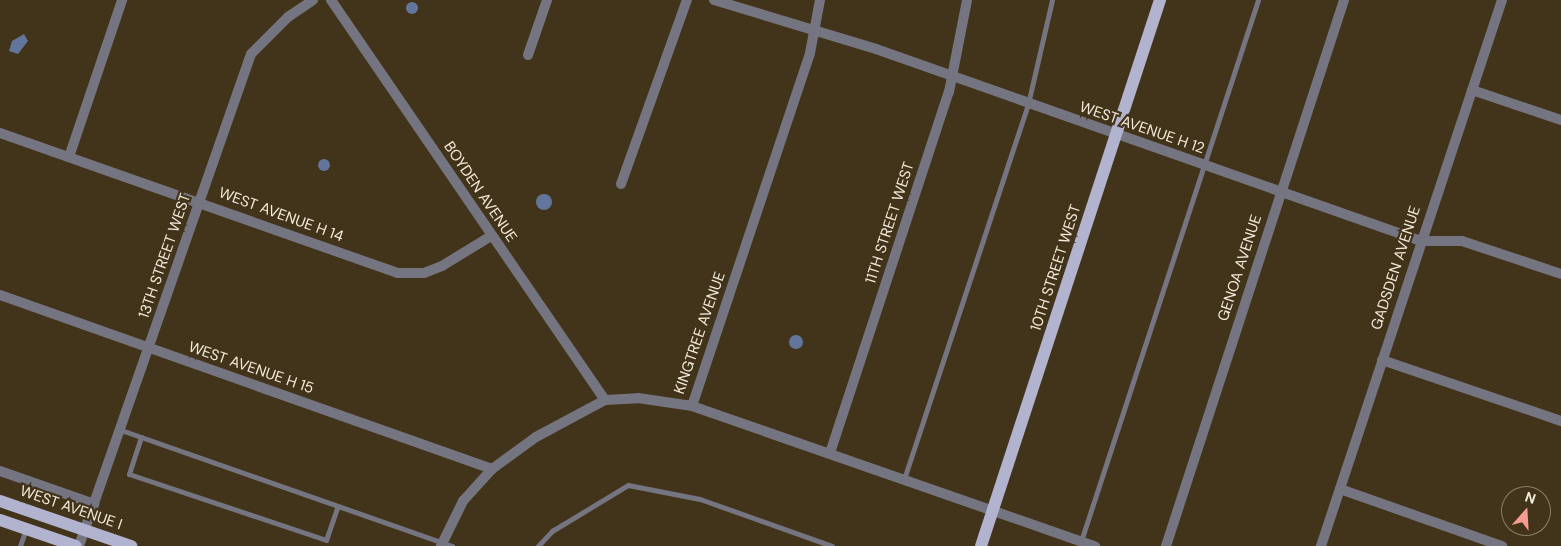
<!DOCTYPE html>
<html>
<head>
<meta charset="utf-8">
<style>
	body { margin:0 }
	#map { position:relative; width:1561px; height:546px; overflow:hidden; background:#42341a; font-family:"DM Sans",sans-serif }
	div>[style] { position:absolute }
	[style*='--x'] { left:calc(var(--x)*1px); top:calc(var(--y)*1px); width:calc(var(--w)*1px); rotate:calc(var(--a)*1deg) }
	.water>* { inset:0; background:#62759a }
	.round { border-radius:50% }
	.service>* { height:5px; margin:-2.5px; padding:0 2.5px; transform-origin:2.5px; border-radius:2.5px; background:#757582 }
	.minor>* { height:10px; margin:-5px; padding:0 5px; transform-origin:5px; border-radius:5px; background:#757582 }
	.primary>* { height:12px; margin:-6px; padding:0 6px; transform-origin:6px; border-radius:6px; background:#b2b3ce }
	span { translate:-50% -50%; white-space:nowrap; text-align:center; line-height:1.15; -webkit-text-stroke:4.5px #42341a; paint-order:stroke }
	.street-label { font-size:15px; color:#f3ebdb }
	.north { position:absolute; left:1501px; top:486px; width:50px; height:50px; box-sizing:border-box; background:#42341a; border:1px solid #897d67; border-radius:50%; rotate:19deg; font-size:14px; font-weight:700; line-height:20px; text-align:center; color:#f3ebdb }
	.north::after { content:''; display:block; margin:auto; width:18px; height:22px; background:#f59c92; clip-path:polygon(50% 0,100% 100%,50% 72%,0 100%) }
</style>
</head>
<body>
<div id="map">
	<div class="water">
		<div class="round" style="left:406px;top:2px;width:12px;height:12px"></div>
		<div style="clip-path:polygon(24px 34px,28px 41px,18px 54px,9px 51px,12px 41px)"></div>
		<div class="round" style="left:318px;top:159px;width:12px;height:12px"></div>
		<div class="round" style="left:536px;top:194px;width:16px;height:16px"></div>
		<div class="round" style="left:789px;top:335px;width:14px;height:14px"></div>
	</div>
	<div class="service">
		<div style="--x:121;--y:430;--w:351;--a:19.3"></div>
		<div style="--x:141;--y:437;--w:39;--a:108"></div>
		<div style="--x:129;--y:474;--w:208;--a:18.5"></div>
		<div style="--x:326;--y:540;--w:36;--a:-71"></div>
		<div style="--x:904;--y:479;--w:395;--a:-71.7"></div>
		<div style="--x:1028;--y:104;--w:107;--a:-77"></div>
		<div style="--x:1081;--y:541;--w:569;--a:-71.88"></div>
		<div style="--x:20;--y:546;--w:18;--a:-71"></div>
		<div style="--x:538;--y:546;--w:21;--a:-47"></div>
		<div style="--x:552;--y:531;--w:89;--a:-31.2"></div>
		<div style="--x:628;--y:485;--w:73;--a:11"></div>
		<div style="--x:700;--y:499;--w:140;--a:19.6"></div>
	</div>
	<div class="minor">
		<div style="--x:331;--y:0;--w:485;--a:55.6"></div>
		<div style="--x:714;--y:0;--w:169;--a:16.8"></div>
		<div style="--x:876;--y:49;--w:578;--a:19.41"></div>
		<div style="--x:1421;--y:241;--w:41;--a:0"></div>
		<div style="--x:1462;--y:241;--w:104;--a:18.4"></div>
		<div style="--x:528;--y:55;--w:58;--a:-70.9"></div>
		<div style="--x:1472;--y:90;--w:94;--a:18.6"></div>
		<div style="--x:0;--y:133;--w:421;--a:19.4"></div>
		<div style="--x:397;--y:273;--w:27;--a:0"></div>
		<div style="--x:424;--y:273;--w:19;--a:-21"></div>
		<div style="--x:442;--y:266;--w:57;--a:-31.5"></div>
		<div style="--x:69;--y:157;--w:166;--a:-71.3"></div>
		<div style="--x:621;--y:184;--w:195;--a:-70.3"></div>
		<div style="--x:0;--y:295;--w:522;--a:19.48"></div>
		<div style="--x:1382;--y:360;--w:189;--a:18.8"></div>
		<div style="--x:692;--y:406;--w:372;--a:-71.5"></div>
		<div style="--x:810;--y:53;--w:54;--a:-79.3"></div>
		<div style="--x:830;--y:453;--w:380;--a:-71.8"></div>
		<div style="--x:949;--y:92;--w:94;--a:-78.9"></div>
		<div style="--x:0;--y:471;--w:100;--a:19.3"></div>
		<div style="--x:1340;--y:489;--w:172;--a:19.4"></div>
		<div style="--x:79;--y:546;--w:521;--a:-70.73"></div>
		<div style="--x:251;--y:54;--w:52;--a:-45"></div>
		<div style="--x:288;--y:17;--w:30;--a:-34"></div>
		<div style="--x:441;--y:546;--w:50;--a:-63.9"></div>
		<div style="--x:463;--y:501;--w:43;--a:-47.8"></div>
		<div style="--x:492;--y:469;--w:54;--a:-36"></div>
		<div style="--x:536;--y:437;--w:78;--a:-28.2"></div>
		<div style="--x:605;--y:400;--w:33;--a:-3"></div>
		<div style="--x:638;--y:398;--w:55;--a:8.4"></div>
		<div style="--x:692;--y:406;--w:427;--a:19.2"></div>
		<div style="--x:1166;--y:546;--w:574;--a:-71.94"></div>
		<div style="--x:1321;--y:546;--w:575;--a:-71.66"></div>
	</div>
	<div class="primary">
		<div style="--x:0;--y:501;--w:139;--a:19"></div>
		<div style="--x:0;--y:520;--w:80;--a:18.9"></div>
		<div style="--x:981;--y:546;--w:575;--a:-71.85"></div>
	</div>
	<div class="street-label">
		<span style="left:1142px;top:128px;rotate:19deg">WEST AVENUE H 12</span>
		<span style="left:480px;top:192px;rotate:56deg">BOYDEN AVENUE</span>
		<span style="left:281px;top:215px;rotate:20deg">WEST AVENUE H 14</span>
		<span style="left:890px;top:223px;rotate:-72deg">11TH STREET WEST</span>
		<span style="left:165px;top:256px;rotate:-71deg">13TH STREET WEST</span>
		<span style="left:1056px;top:268px;rotate:-72deg">10TH STREET WEST</span>
		<span style="left:1240px;top:268px;rotate:-72deg">GENOA AVENUE</span>
		<span style="left:1396px;top:268px;rotate:-72deg">GADSDEN AVENUE</span>
		<span style="left:700px;top:333px;rotate:-71deg">KINGTREE AVENUE</span>
		<span style="left:251px;top:368px;rotate:19deg">WEST AVENUE H 15</span>
		<span style="left:71px;top:508px;rotate:19deg">WEST AVENUE I</span>
	</div>
	<div class="north">N</div>
</div>
</body>
</html>
